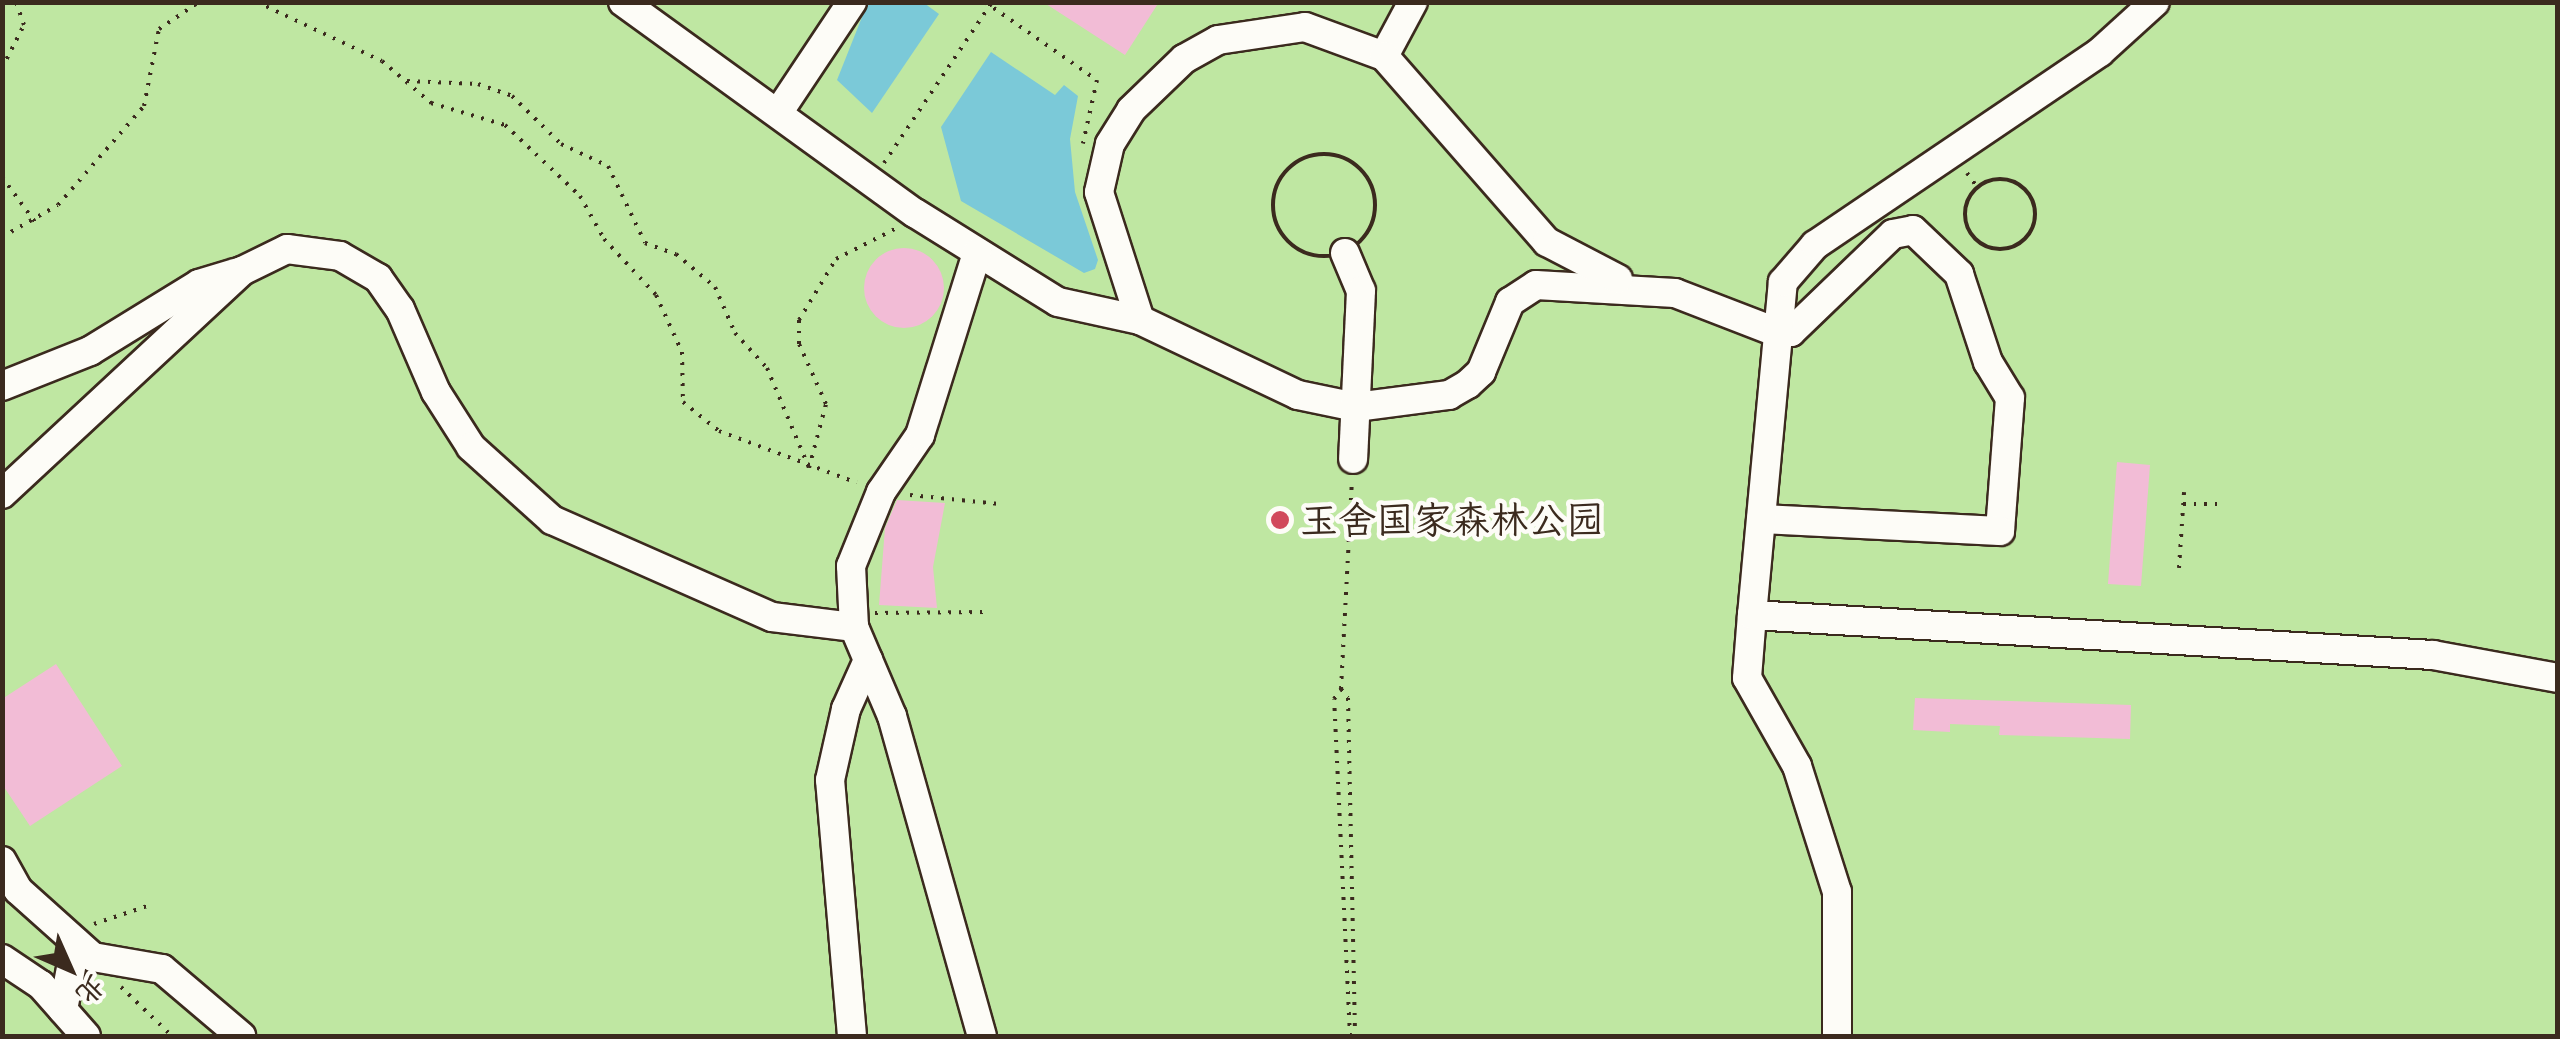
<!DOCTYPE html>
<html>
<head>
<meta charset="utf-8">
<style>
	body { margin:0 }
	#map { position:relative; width:2560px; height:1039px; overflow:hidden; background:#fbeff0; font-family:"Patrick Hand","LXGW WenKai TC",sans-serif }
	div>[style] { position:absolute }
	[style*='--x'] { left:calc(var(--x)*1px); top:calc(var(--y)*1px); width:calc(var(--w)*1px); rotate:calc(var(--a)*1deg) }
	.green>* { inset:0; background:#bfe7a2 }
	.water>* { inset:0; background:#7bc9d8 }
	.building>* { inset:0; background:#f2bcd6 }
	.round { border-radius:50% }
	.path>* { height:4px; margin-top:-2px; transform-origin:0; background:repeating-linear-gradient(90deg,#3b2a1e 0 2.5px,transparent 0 10.5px) }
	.path>.ring { margin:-2px; padding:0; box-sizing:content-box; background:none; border:4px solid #3b2a1e; border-radius:50% }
	.roads { filter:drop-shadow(2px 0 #3b2a1e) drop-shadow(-2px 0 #3b2a1e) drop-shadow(0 2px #3b2a1e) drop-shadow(0 -2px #3b2a1e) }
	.minor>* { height:28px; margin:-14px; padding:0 14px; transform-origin:14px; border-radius:14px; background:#fdfcf7 }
	.dots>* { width:28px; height:28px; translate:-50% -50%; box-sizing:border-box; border:5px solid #fdfcf7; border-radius:50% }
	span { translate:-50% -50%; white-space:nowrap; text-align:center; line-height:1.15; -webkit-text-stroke:9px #fdfcf7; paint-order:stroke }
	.poi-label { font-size:38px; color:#3b2a1e }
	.left { translate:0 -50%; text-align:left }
	.frame { position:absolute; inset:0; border:5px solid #3b2a1e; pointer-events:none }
	.north { position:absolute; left:20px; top:919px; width:100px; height:100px; -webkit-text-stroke:8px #fdfcf7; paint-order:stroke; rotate:135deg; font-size:28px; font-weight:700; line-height:40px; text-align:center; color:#3b2a1e }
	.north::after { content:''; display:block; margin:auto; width:35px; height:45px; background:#3b2a1e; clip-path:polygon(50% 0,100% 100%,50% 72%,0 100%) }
</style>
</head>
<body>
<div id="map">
	<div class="green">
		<div style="clip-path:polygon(2px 3px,2557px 3px,2557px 1036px,3px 1036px)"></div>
	</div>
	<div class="water">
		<div style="clip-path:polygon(868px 2px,924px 3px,939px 14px,872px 113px,837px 80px)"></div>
		<div style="clip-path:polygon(991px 52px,1055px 95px,1064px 85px,1078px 96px,1070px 139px,1075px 192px,1098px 260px,1095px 269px,1084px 273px,961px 201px,941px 127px)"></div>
	</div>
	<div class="building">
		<div style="clip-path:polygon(1043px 2px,1159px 2px,1125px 55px)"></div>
		<div class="round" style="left:864px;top:248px;width:80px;height:80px"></div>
		<div style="clip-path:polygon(2117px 462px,2150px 465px,2141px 586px,2108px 584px)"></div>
		<div style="clip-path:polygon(897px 500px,945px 503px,933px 567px,937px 608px,879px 605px,885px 528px)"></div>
		<div style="clip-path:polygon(56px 664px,122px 766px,30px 826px,2px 784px,2px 699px)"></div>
		<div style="clip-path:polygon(1915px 698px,2131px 705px,2130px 739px,1999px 735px,2000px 726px,1950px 724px,1950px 732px,1913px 730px)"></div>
	</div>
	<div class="path">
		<div style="--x:257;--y:2;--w:138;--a:25.3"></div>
		<div style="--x:382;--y:61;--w:65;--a:40.6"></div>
		<div style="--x:431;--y:103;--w:77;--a:16.6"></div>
		<div style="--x:505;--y:125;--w:103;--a:43.4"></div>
		<div style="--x:580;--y:196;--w:49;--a:60.8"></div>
		<div style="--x:604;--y:239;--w:76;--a:47.1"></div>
		<div style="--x:656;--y:295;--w:63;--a:65.5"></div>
		<div style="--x:682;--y:352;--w:50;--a:88.9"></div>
		<div style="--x:683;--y:402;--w:46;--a:38.9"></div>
		<div style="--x:719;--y:431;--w:147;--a:20.6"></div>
		<div style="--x:985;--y:2;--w:136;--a:34.9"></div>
		<div style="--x:1097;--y:80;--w:65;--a:102.5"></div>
		<div style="--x:2;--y:68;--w:48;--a:-62.9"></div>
		<div style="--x:24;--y:25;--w:24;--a:-109"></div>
		<div style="--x:407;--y:81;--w:71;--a:2.4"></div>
		<div style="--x:478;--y:84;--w:36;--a:19"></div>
		<div style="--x:512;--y:96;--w:69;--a:44.4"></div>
		<div style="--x:561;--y:144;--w:52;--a:25.1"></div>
		<div style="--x:608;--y:166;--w:85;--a:64.3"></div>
		<div style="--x:645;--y:243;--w:33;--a:20"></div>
		<div style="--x:676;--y:254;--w:51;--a:40.2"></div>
		<div style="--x:715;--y:287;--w:50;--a:66.5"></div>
		<div style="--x:735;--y:333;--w:47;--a:47.6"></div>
		<div style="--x:767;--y:368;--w:108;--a:67.2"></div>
		<div class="ring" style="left:1273px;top:154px;width:98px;height:98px"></div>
		<div style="--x:884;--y:163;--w:194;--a:-56.1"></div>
		<div style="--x:1967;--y:173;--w:17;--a:54"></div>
		<div style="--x:2;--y:177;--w:56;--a:53.7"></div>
		<div class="ring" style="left:1965px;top:179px;width:66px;height:66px"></div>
		<div style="--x:2;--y:237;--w:64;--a:-29.7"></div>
		<div style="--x:58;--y:205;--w:131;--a:-49"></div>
		<div style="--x:144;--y:106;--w:78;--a:-79"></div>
		<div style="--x:159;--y:29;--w:48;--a:-34"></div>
		<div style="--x:809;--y:468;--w:66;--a:-75.1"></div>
		<div style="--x:826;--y:404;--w:66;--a:-114.2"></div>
		<div style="--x:799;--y:344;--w:24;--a:-90"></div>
		<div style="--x:799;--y:320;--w:71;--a:-58.8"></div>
		<div style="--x:836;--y:259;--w:66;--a:-27"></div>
		<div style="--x:910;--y:495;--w:90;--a:5.7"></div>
		<div style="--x:2183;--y:504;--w:35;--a:0"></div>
		<div style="--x:2179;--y:568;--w:76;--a:-86.2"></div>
		<div style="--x:875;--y:613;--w:111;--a:-0.5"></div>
		<div style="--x:1341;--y:689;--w:11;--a:52"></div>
		<div style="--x:1348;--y:698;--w:338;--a:88.8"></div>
		<div style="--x:94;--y:924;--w:62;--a:-18.7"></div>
		<div style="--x:121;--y:987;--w:71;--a:43.9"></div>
		<div style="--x:1350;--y:1036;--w:337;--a:-92.7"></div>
		<div style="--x:1334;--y:699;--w:12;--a:-55"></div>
		<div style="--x:1341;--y:689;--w:209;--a:-87"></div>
	</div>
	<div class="roads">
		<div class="minor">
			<div style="--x:623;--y:2;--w:360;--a:35.9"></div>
			<div style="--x:915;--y:213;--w:168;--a:31.9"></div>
			<div style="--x:1058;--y:302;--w:84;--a:12.4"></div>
			<div style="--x:1140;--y:320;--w:175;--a:25.4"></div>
			<div style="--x:1298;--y:395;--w:59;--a:11.7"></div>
			<div style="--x:1356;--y:407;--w:94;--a:-7.4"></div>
			<div style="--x:1449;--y:395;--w:22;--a:-30"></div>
			<div style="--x:1468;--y:384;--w:18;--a:-43"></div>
			<div style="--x:1481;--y:372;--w:76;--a:-67.5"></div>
			<div style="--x:1510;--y:302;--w:31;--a:-33"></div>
			<div style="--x:1536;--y:285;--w:139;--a:3.3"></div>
			<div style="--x:1675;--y:293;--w:108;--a:21.1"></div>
			<div style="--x:1776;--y:332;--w:15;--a:0"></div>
			<div style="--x:1791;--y:332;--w:141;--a:-43.9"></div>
			<div style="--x:1893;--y:234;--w:20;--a:-11"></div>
			<div style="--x:1913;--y:230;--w:64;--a:43.7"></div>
			<div style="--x:1959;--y:274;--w:93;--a:71.8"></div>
			<div style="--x:1988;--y:362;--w:42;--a:58.6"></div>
			<div style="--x:2010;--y:398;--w:133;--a:94.3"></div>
			<div style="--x:2000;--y:531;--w:239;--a:-177.1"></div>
			<div style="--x:1384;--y:56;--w:61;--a:-61.8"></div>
			<div style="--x:780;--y:110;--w:130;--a:-56.3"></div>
			<div style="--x:1345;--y:253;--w:41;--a:67.2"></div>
			<div style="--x:1361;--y:291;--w:168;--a:92.7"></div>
			<div style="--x:1140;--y:320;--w:134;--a:-107.8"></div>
			<div style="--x:1099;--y:192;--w:49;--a:-77.1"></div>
			<div style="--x:1110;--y:144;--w:40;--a:-58"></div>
			<div style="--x:1131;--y:110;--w:74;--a:-43.9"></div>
			<div style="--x:1184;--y:59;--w:39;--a:-29"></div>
			<div style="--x:1218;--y:40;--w:88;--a:-8.5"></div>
			<div style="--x:1305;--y:27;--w:84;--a:20.2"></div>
			<div style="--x:1384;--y:56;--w:247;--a:48.8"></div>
			<div style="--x:1547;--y:242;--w:80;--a:27.5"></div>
			<div style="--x:2;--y:386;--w:95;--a:-21.7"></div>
			<div style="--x:90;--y:351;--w:128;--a:-31.6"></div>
			<div style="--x:199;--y:284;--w:39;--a:-17"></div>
			<div style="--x:2;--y:494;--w:328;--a:-42.9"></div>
			<div style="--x:242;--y:271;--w:50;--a:-26.1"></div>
			<div style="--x:287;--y:249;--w:53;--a:7.5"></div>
			<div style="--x:340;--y:256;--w:44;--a:30.1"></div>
			<div style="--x:378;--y:278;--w:38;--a:55"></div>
			<div style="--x:400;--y:309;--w:90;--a:66.6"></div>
			<div style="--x:436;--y:392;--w:65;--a:57.5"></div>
			<div style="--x:471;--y:447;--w:109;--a:42"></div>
			<div style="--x:552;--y:520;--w:240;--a:23.8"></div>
			<div style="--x:772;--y:617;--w:83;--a:7"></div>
			<div style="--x:854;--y:627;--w:97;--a:66.9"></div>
			<div style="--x:892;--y:716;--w:332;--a:74.3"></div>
			<div style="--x:1752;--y:615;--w:334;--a:-84.7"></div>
			<div style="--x:1783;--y:282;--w:49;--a:-49.1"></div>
			<div style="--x:1815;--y:245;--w:344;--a:-34.1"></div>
			<div style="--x:2100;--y:52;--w:74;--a:-42.3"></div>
			<div style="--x:854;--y:627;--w:61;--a:-92.8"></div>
			<div style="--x:851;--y:566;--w:80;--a:-67.9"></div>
			<div style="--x:881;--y:492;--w:69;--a:-55.6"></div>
			<div style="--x:920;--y:435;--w:191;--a:-72.6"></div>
			<div style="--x:2;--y:861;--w:33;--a:61"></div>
			<div style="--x:18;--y:890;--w:101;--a:41.8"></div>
			<div style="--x:93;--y:957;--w:70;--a:9.9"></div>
			<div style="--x:162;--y:969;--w:104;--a:40.3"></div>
			<div style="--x:2;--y:959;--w:47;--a:33.7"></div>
			<div style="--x:41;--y:985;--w:68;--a:48.6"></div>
			<div style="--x:63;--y:1010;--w:69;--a:-79.2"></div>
			<div style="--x:852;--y:1036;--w:257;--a:-94.9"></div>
			<div style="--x:830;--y:780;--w:73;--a:-77.3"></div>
			<div style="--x:846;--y:709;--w:54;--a:-65.8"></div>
			<div style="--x:1837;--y:1036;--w:144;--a:-90"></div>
			<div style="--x:1837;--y:892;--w:132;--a:-107.6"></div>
			<div style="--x:1797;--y:766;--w:101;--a:-119.6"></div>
			<div style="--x:1747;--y:678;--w:63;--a:-85.5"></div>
			<div style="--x:1752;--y:615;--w:682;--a:3.36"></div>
			<div style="--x:2433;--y:655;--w:127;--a:10.4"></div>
		</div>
	</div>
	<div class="dots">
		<div style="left:1280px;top:520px;background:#d1495b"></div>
	</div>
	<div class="poi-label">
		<span class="left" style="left:1300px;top:520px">玉舍国家森林公园</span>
	</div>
	<div class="frame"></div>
	<div class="north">北</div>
</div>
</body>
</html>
